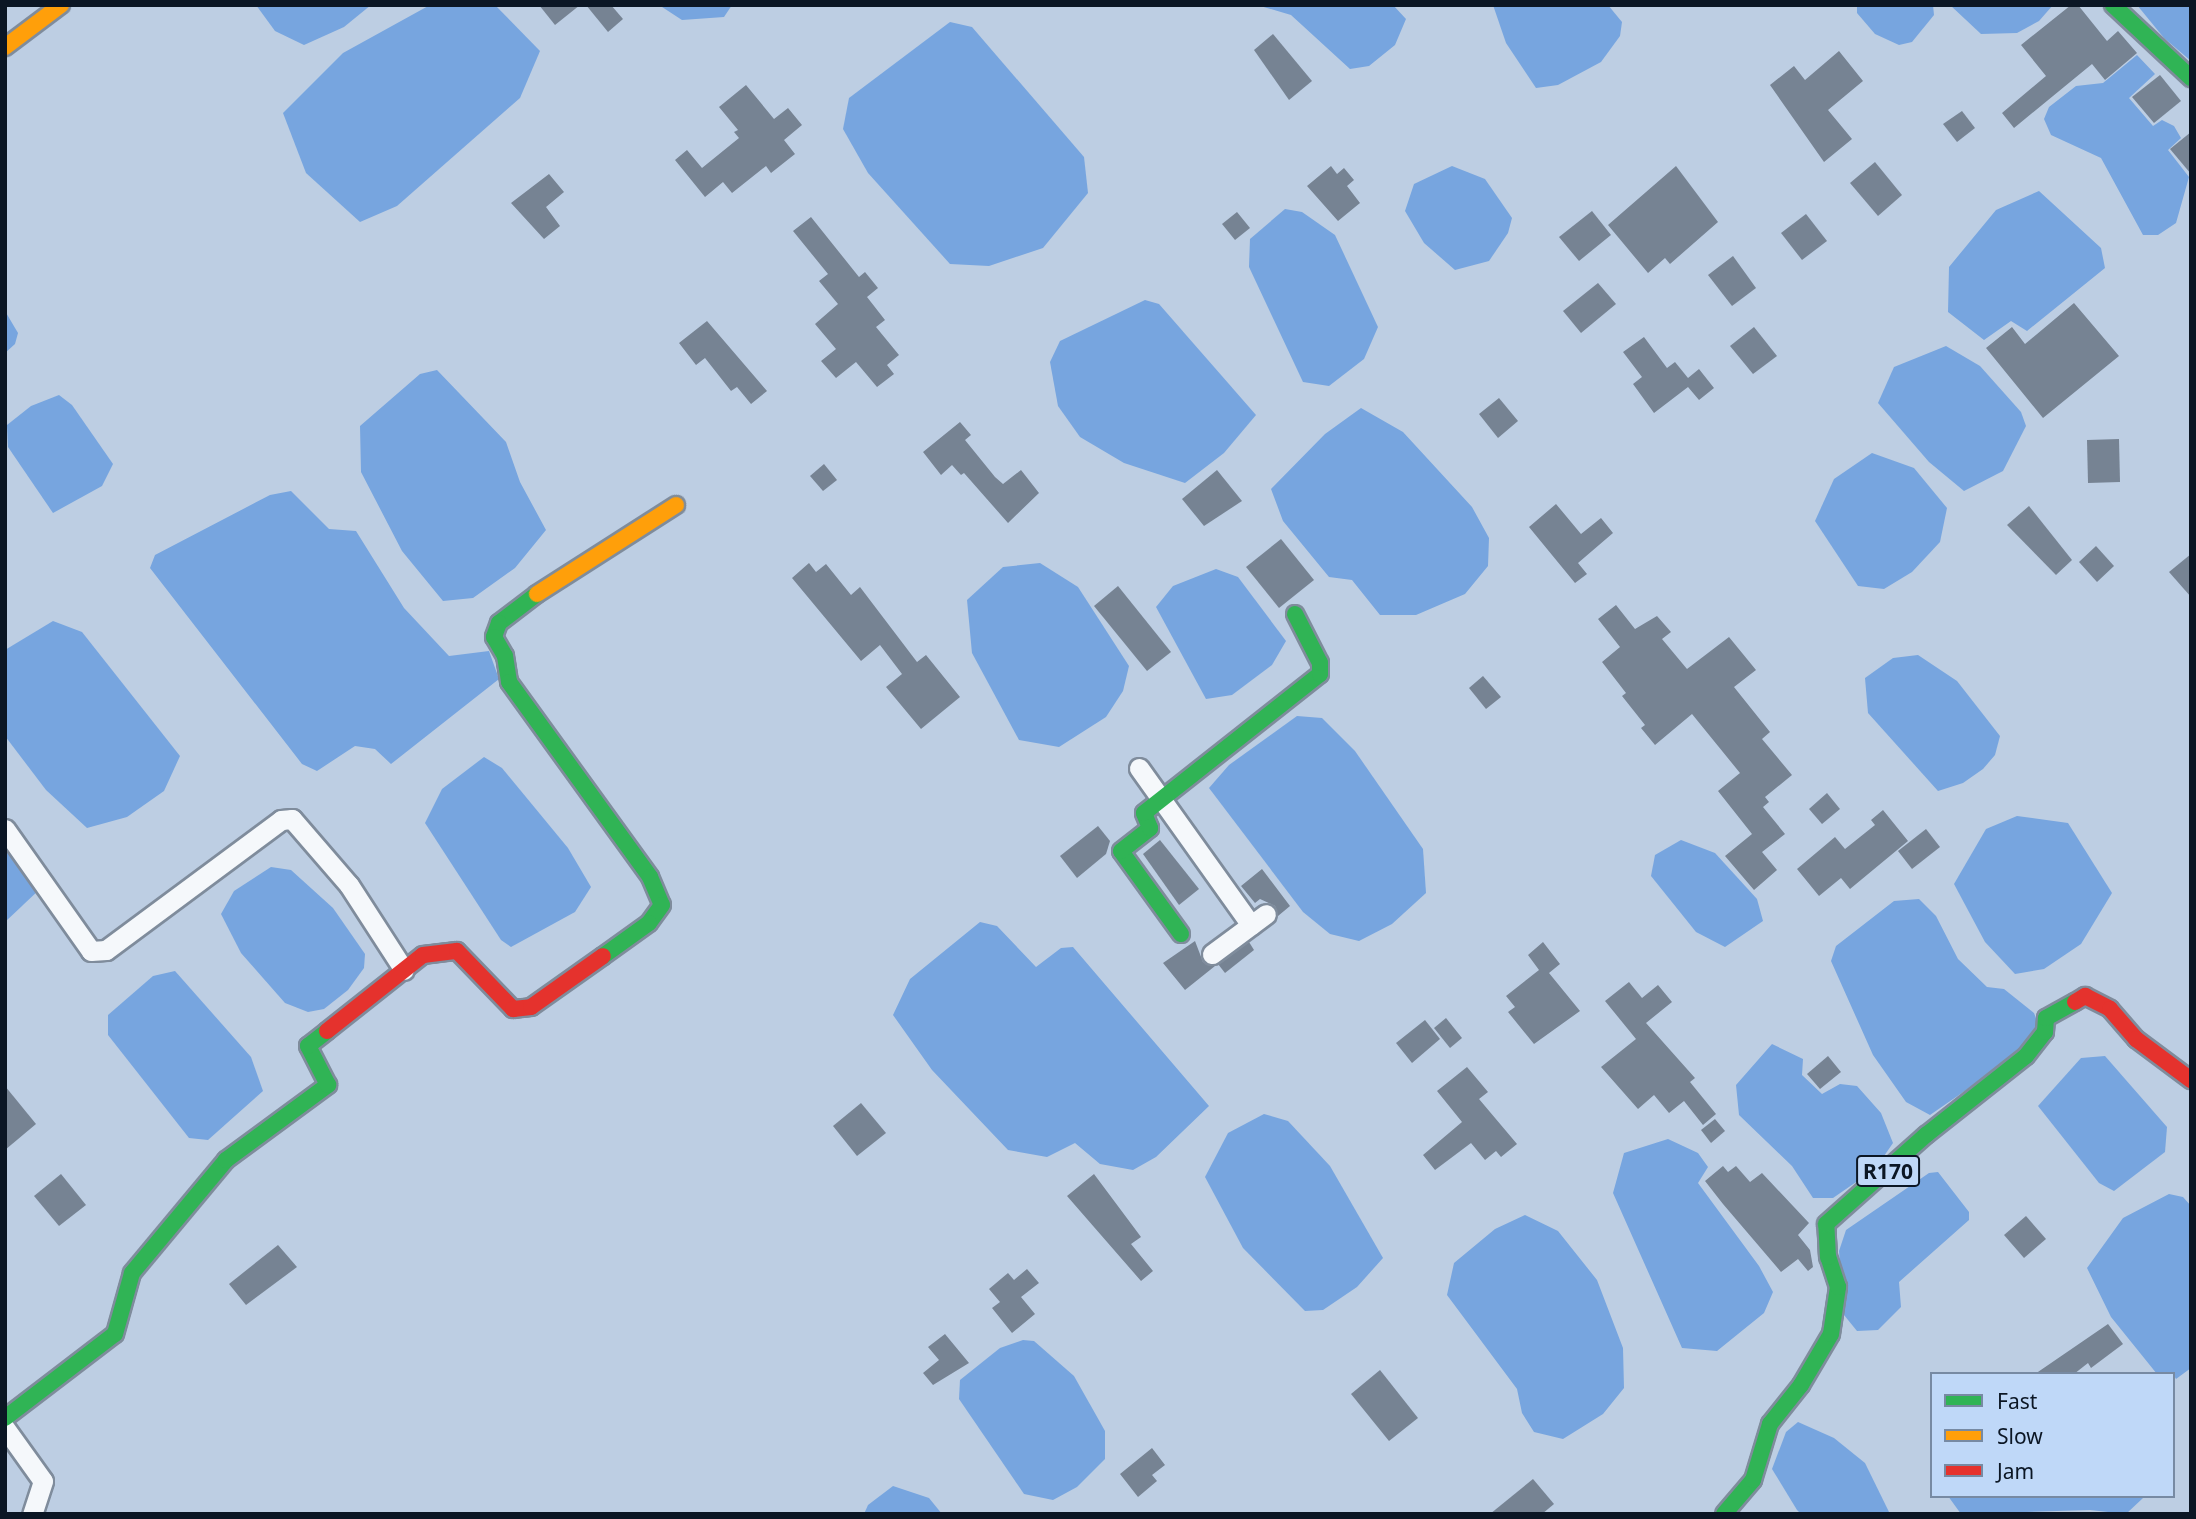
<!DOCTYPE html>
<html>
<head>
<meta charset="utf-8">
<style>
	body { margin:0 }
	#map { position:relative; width:2196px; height:1519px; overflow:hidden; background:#bdcee3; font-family:"Noto Sans",sans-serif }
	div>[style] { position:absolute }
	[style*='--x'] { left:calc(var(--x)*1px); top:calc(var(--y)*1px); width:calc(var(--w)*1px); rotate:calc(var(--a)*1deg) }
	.water>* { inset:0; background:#77a5df }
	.building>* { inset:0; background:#768393 }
	.roads { filter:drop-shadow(2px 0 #7f8c9c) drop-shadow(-2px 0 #7f8c9c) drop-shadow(0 2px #7f8c9c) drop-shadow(0 -2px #7f8c9c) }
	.street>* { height:19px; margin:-9.5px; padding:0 9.5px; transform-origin:9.5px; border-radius:9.5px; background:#f5f8fb }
	.fast>* { height:16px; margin:-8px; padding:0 8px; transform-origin:8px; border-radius:8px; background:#30b455 }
	.slow>* { height:16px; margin:-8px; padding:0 8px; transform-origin:8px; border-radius:8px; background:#ff9f0a }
	.jam>* { height:16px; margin:-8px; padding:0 8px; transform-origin:8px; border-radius:8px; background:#e5322d }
	span { translate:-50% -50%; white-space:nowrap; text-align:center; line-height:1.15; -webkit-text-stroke:7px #bfd8f8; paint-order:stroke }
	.shield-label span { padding:2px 5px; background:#bfd8f8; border:2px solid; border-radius:5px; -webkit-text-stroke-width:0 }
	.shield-label { font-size:21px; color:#0b1624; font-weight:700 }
	.frame { position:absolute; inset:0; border:7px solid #0b1624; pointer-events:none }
	.legend { position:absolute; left:1930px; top:1372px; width:245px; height:126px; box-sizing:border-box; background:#bfd8f8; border:2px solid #778aa3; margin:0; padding:9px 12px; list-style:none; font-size:21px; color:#0b1624 }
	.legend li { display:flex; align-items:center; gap:14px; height:35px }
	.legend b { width:35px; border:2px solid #778aa3 }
</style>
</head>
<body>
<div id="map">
	<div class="water">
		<div style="clip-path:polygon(256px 5px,371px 5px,344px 27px,304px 45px,275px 31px)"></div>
		<div style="clip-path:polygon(430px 5px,495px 5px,540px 51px,520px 98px,397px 206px,360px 222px,306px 173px,283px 113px,343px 53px)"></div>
		<div style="clip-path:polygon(659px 5px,732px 5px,724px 17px,682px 20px)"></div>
		<div style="clip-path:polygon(1257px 5px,1393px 5px,1406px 19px,1395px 45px,1369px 66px,1350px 69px,1291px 15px)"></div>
		<div style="clip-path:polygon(1493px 5px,1608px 5px,1622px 22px,1620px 36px,1601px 62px,1558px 85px,1536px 88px,1506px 43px)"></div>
		<div style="clip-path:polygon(1857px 5px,1933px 5px,1934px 15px,1912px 42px,1899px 45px,1875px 34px,1857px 13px)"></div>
		<div style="clip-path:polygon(1950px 5px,2053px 5px,2039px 21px,2017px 33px,1981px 34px)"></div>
		<div style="clip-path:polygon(2137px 5px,2191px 5px,2191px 61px,2164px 38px)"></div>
		<div style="clip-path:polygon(950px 22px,972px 27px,1084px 157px,1088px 193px,1043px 248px,989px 266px,950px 264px,868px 173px,843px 129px,849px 98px)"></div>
		<div style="clip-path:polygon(2137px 55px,2155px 74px,2129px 98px,2153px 126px,2162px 120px,2174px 126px,2181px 138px,2168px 150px,2189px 177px,2176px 223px,2158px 235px,2143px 235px,2101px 158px,2051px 135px,2044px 119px,2049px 107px,2076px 86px,2103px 83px)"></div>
		<div style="clip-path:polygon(1452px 166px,1485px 179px,1512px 218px,1508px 233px,1489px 261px,1455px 270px,1424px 243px,1405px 211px,1414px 184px)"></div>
		<div style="clip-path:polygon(2039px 191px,2101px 248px,2105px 268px,2027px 331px,2011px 321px,1984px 340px,1948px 312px,1949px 267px,1996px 210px)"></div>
		<div style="clip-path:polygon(1285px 209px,1302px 212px,1335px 235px,1378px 327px,1364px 359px,1329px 386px,1303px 382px,1249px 267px,1250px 239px)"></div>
		<div style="clip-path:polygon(1145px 300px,1159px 304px,1256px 415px,1224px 453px,1185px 483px,1124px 463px,1080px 437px,1058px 406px,1050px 362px,1060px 341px)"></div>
		<div style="clip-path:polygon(5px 311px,18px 333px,15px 344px,5px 353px)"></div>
		<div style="clip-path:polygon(1946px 346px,1980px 366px,2021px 412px,2026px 426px,2003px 471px,1964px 491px,1929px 462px,1878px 403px,1894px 367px)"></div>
		<div style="clip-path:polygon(437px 370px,506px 442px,520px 482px,546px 530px,515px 568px,473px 598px,443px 601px,402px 551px,361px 472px,360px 426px,420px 374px)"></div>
		<div style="clip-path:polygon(59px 395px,72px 405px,113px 464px,102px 486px,53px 513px,8px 447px,7px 425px,31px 406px)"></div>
		<div style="clip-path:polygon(1361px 408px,1403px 432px,1472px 507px,1489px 538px,1488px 566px,1465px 594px,1416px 615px,1380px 615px,1352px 580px,1329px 577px,1283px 521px,1271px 489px,1325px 434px)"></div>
		<div style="clip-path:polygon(1872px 453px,1914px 468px,1947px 508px,1940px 542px,1912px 572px,1884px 589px,1858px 586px,1815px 521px,1834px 479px)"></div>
		<div style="clip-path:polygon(291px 491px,329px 529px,356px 531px,404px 608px,449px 656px,489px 651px,499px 679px,391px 764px,375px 749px,355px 746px,317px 771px,302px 764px,150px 568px,155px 555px,270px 495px)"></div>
		<div style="clip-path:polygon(1040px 563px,1078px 587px,1129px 666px,1123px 691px,1106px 717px,1059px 747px,1019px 740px,972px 653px,967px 600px,1003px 567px)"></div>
		<div style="clip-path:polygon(1216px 569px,1238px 577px,1286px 641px,1272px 665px,1232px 695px,1206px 699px,1156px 607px,1173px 586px)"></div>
		<div style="clip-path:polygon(53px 621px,82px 632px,180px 756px,164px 791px,127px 817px,87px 828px,46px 790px,5px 736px,5px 650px)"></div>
		<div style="clip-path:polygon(1918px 655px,1957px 681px,2000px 736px,1995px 755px,1983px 769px,1963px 783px,1938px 791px,1868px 713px,1865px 678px,1893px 658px)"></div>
		<div style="clip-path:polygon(1297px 716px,1322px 718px,1355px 751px,1423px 849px,1426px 893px,1392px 924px,1359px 941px,1330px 934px,1303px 912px,1209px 788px,1229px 765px)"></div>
		<div style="clip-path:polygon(484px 757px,502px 768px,568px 848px,591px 887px,575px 912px,511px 947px,501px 940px,425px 823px,442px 789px)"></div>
		<div style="clip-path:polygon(2017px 816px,2068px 823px,2112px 893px,2081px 944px,2044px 969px,2015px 974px,1985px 942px,1954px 884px,1986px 829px)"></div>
		<div style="clip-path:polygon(1681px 840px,1715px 853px,1757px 899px,1763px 921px,1725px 947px,1696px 932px,1651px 876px,1655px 855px)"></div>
		<div style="clip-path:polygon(5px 846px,40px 889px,5px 922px)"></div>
		<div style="clip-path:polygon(271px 867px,291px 870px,333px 908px,365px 954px,364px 968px,348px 990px,324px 1009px,308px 1012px,285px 1003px,241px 953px,221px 914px,234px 891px)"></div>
		<div style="clip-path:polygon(1919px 899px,1936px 916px,1958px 959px,1987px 987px,2004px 989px,2034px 1013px,2039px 1026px,2011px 1059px,1930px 1115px,1906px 1102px,1873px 1055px,1831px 961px,1836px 946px,1894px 901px)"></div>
		<div style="clip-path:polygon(980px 922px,997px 926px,1036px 967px,1061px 948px,1073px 947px,1209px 1106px,1156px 1157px,1133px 1170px,1100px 1164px,1075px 1143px,1047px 1157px,1008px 1150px,932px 1070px,893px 1015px,910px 979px)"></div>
		<div style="clip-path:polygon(175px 971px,251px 1057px,263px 1091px,208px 1140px,189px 1138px,108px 1035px,108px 1015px,153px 976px)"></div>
		<div style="clip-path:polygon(1772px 1044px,1803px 1059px,1802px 1075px,1822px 1094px,1840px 1084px,1857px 1086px,1881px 1113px,1893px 1143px,1875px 1169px,1833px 1198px,1813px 1198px,1792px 1166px,1739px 1115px,1736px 1085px)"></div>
		<div style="clip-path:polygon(2105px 1056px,2167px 1127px,2165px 1152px,2114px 1191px,2099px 1183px,2038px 1106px,2081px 1058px)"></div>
		<div style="clip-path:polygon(1264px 1114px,1288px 1121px,1330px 1166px,1383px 1258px,1357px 1287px,1323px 1310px,1305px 1311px,1243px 1248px,1205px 1177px,1228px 1133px)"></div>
		<div style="clip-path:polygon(1668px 1139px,1698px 1153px,1708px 1167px,1698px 1183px,1759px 1266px,1773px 1292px,1764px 1313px,1717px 1351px,1682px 1348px,1613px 1193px,1624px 1153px)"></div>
		<div style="clip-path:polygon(1938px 1172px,1969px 1212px,1969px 1220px,1899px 1282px,1901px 1307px,1878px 1330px,1857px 1331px,1844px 1315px,1839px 1251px,1846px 1230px,1929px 1173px)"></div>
		<div style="clip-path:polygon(2169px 1194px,2183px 1197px,2191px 1206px,2191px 1368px,2176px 1379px,2173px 1374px,2157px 1374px,2111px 1317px,2087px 1268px,2123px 1218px)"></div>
		<div style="clip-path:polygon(1525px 1215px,1558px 1231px,1597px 1280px,1623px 1348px,1624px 1388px,1603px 1414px,1563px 1439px,1534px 1432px,1522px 1413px,1517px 1389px,1447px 1295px,1454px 1263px,1495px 1229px)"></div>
		<div style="clip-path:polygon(1023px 1340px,1034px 1341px,1074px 1376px,1105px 1431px,1105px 1459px,1077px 1487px,1053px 1500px,1024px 1494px,959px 1399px,960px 1380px,1000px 1348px)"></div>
		<div style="clip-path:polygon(1798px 1422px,1834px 1438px,1865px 1463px,1890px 1514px,1801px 1514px,1797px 1510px,1772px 1469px,1786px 1432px)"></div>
		<div style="clip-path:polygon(893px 1486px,929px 1498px,942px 1514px,864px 1514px,868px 1505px)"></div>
		<div style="clip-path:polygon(1948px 1496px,2143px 1496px,2143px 1498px,2126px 1514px,2090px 1510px,1961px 1514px)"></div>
	</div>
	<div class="building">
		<div style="clip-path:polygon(539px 5px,580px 5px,555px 25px)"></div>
		<div style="clip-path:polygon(586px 5px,611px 5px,623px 19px,608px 32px)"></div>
		<div style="clip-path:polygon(2071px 5px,2078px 5px,2107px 41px,2118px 31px,2137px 53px,2105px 80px,2092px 64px,2014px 128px,2002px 113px,2046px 76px,2021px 45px)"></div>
		<div style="clip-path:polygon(1273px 34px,1312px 81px,1289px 100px,1254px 50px)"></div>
		<div style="clip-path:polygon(1839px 51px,1863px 81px,1828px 110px,1852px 139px,1824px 162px,1770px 85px,1794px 66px,1805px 80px)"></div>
		<div style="clip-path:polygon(2160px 75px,2181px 101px,2154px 123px,2132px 97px)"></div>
		<div style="clip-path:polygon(746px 85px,774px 119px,788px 108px,802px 125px,784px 140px,795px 154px,771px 173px,766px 166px,732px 193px,723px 182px,705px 197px,675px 160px,687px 150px,702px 168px,739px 138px,734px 132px,738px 130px,719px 107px)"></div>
		<div style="clip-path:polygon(1962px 111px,1975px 128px,1957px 142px,1943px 124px)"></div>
		<div style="clip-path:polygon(2191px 132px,2191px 174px,2170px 149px)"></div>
		<div style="clip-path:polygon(1875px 162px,1902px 195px,1878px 216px,1850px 183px)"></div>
		<div style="clip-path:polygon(1331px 166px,1337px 174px,1344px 168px,1354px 180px,1347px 186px,1360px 203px,1338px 221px,1307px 186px)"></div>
		<div style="clip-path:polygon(1676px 166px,1718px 222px,1670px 264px,1665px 258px,1648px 273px,1608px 225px)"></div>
		<div style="clip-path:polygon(549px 174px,564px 192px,546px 207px,560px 226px,544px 239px,511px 203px)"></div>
		<div style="clip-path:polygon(1592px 211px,1611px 235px,1579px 261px,1559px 237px)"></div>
		<div style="clip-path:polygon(1237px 212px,1250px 228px,1235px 240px,1222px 224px)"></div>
		<div style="clip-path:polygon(1806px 214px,1827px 241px,1802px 260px,1781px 233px)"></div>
		<div style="clip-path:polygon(811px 217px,859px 277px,865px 272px,878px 288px,867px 297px,885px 320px,876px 327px,899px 355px,887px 365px,894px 374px,877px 387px,856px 362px,836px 378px,821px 361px,836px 349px,815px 324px,838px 304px,819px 281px,828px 274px,793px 231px)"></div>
		<div style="clip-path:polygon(1733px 256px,1756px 288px,1732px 306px,1708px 275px)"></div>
		<div style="clip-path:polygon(1598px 283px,1616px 304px,1581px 333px,1563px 311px)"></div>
		<div style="clip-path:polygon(2074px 303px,2119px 356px,2043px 418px,1986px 348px,2012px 327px,2025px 344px)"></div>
		<div style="clip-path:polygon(707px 321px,767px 391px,751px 404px,737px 387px,731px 391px,705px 358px,696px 365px,679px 343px)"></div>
		<div style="clip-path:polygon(1754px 327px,1777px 356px,1753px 374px,1730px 346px)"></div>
		<div style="clip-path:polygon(1644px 337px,1667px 368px,1675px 362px,1688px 378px,1699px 369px,1714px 388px,1699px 400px,1688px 387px,1654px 413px,1633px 384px,1642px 377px,1623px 352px)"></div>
		<div style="clip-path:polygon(1499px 398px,1518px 421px,1498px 438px,1479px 414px)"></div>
		<div style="clip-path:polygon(960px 422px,971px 435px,965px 440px,995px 477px,1003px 484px,1021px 470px,1039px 493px,1008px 523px,964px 473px,961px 475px,952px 465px,941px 475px,923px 452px)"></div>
		<div style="clip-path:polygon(2119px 439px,2120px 482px,2088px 483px,2087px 440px)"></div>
		<div style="clip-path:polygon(824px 464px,837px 480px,823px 491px,810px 476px)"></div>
		<div style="clip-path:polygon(1217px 470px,1242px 501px,1204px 526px,1182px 499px)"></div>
		<div style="clip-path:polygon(1556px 504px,1581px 534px,1601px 518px,1613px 533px,1578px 563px,1587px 574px,1575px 583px,1529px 527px)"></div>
		<div style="clip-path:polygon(2029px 506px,2072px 560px,2056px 575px,2007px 525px)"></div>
		<div style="clip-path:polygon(1281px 539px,1314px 580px,1279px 608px,1246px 567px)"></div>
		<div style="clip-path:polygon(2096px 546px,2114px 566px,2097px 582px,2079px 562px)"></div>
		<div style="clip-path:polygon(2191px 554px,2191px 597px,2169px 572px)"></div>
		<div style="clip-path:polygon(809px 563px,816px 572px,826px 564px,851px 595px,860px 587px,917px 662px,926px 655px,960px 697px,921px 729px,886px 687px,902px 674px,880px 645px,861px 661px,792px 578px)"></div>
		<div style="clip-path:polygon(1118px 586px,1171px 652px,1147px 671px,1094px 606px)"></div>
		<div style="clip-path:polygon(1616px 605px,1635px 629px,1657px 616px,1671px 632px,1662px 639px,1687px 669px,1729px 637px,1756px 670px,1734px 687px,1770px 732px,1762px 739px,1792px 775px,1765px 797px,1769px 802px,1763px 807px,1785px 834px,1762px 852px,1777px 870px,1754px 890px,1725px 856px,1752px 834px,1718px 791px,1740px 773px,1692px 714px,1655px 745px,1641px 728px,1645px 725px,1622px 696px,1626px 693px,1602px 662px,1620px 647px,1598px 619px)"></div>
		<div style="clip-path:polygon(1483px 676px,1501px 697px,1486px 709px,1469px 688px)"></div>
		<div style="clip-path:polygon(1827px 793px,1840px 809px,1822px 824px,1809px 809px)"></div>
		<div style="clip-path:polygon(1883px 810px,1908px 841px,1850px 889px,1841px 878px,1819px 896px,1797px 869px,1835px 837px,1845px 849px,1875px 825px,1871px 820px)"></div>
		<div style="clip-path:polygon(1098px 826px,1110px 841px,1106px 854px,1077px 878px,1060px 856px)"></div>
		<div style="clip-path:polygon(1926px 829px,1940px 847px,1912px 869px,1898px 851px)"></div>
		<div style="clip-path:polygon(1160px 840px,1199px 889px,1179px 905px,1143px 854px)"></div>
		<div style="clip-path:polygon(1262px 869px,1290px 906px,1278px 916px,1275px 906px,1260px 899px,1255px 903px,1241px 886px)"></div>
		<div style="clip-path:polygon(1195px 941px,1203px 962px,1215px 966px,1185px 990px,1163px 963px)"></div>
		<div style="clip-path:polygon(1249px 942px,1254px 950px,1225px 973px,1218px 964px)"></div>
		<div style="clip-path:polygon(1543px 942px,1560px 964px,1549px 973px,1580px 1011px,1534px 1044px,1508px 1012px,1515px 1007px,1506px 996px,1539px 970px,1528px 955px)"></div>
		<div style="clip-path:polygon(1629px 982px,1642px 998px,1658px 985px,1672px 1002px,1646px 1023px,1695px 1078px,1690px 1082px,1716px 1114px,1703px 1125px,1684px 1101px,1669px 1113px,1654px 1095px,1638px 1109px,1601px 1067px,1636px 1039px,1605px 1001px)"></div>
		<div style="clip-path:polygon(1446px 1018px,1462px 1038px,1450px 1048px,1434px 1028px)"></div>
		<div style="clip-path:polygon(1425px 1020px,1440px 1039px,1412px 1063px,1396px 1043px)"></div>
		<div style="clip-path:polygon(1828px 1056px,1841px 1072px,1820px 1089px,1807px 1074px)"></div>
		<div style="clip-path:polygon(1467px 1067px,1488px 1092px,1479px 1099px,1517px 1144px,1501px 1157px,1496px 1151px,1485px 1160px,1471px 1143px,1435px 1170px,1423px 1155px,1462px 1122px,1437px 1091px)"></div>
		<div style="clip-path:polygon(5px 1086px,36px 1124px,5px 1150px)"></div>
		<div style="clip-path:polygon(861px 1103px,886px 1133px,857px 1156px,833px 1126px)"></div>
		<div style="clip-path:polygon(1715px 1119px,1725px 1131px,1711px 1143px,1701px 1130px)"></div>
		<div style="clip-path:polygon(1723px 1166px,1728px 1172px,1736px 1166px,1750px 1182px,1762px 1173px,1809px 1223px,1798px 1235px,1810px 1250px,1813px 1267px,1808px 1271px,1798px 1259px,1781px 1272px,1723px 1204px,1705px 1181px)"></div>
		<div style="clip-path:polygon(61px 1174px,86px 1205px,59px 1226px,34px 1196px)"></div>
		<div style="clip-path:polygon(1094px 1174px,1141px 1237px,1131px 1244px,1153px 1271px,1141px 1281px,1067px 1196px)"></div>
		<div style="clip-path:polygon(2026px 1216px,2046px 1239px,2024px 1258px,2004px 1235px)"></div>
		<div style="clip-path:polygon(278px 1245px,297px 1267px,246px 1305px,229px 1284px)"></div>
		<div style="clip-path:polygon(1027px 1269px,1039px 1283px,1021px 1297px,1035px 1314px,1012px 1333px,992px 1308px,1000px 1302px,989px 1289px,1008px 1273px,1014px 1280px)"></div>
		<div style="clip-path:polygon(2108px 1324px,2123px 1344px,2091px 1368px,2088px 1363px,2074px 1374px,2035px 1374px)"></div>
		<div style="clip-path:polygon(945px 1334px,969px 1363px,933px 1385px,923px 1373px,939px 1360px,928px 1347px)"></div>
		<div style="clip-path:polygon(1380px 1370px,1418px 1418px,1389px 1441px,1351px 1394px)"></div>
		<div style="clip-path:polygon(1152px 1448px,1165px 1465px,1152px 1475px,1157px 1481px,1138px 1497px,1120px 1474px)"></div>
		<div style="clip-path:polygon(1533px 1479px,1554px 1504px,1542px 1514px,1490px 1514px)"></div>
	</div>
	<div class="roads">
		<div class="street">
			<div style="--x:1139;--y:768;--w:193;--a:54.5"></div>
			<div style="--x:5;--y:829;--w:149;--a:54.8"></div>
			<div style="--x:91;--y:951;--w:15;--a:-4"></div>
			<div style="--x:106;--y:950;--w:218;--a:-36.6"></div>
			<div style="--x:281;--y:820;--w:11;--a:-5"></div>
			<div style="--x:292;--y:819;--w:87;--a:49.2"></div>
			<div style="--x:349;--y:885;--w:101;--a:57.1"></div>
			<div style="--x:1212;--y:954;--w:67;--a:-36.5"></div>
			<div style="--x:5;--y:1428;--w:65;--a:54.4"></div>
			<div style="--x:43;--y:1481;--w:35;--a:108"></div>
		</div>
		<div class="fast">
			<div style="--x:2113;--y:5;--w:107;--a:43.1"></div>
			<div style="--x:537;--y:594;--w:48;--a:142.7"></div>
			<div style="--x:499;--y:623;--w:15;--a:110"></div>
			<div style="--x:494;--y:637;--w:22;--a:60"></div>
			<div style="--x:505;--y:656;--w:26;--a:81"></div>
			<div style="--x:509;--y:682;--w:241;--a:54.1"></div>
			<div style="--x:650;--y:877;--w:30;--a:67"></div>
			<div style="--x:662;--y:905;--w:22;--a:126"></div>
			<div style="--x:649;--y:923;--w:57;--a:144.3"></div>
			<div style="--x:1181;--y:934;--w:102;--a:-125.9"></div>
			<div style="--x:1121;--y:851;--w:37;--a:-38"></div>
			<div style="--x:1150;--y:828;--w:16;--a:-112"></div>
			<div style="--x:1144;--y:813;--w:224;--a:-38.3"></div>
			<div style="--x:1320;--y:674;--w:11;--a:-90"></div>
			<div style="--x:1320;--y:663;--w:55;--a:-117"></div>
			<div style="--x:5;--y:1418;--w:138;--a:-37.4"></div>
			<div style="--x:115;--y:1334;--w:63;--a:-74.4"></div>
			<div style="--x:132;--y:1273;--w:147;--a:-50.2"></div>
			<div style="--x:226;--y:1160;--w:127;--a:-36.3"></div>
			<div style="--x:328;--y:1085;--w:44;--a:-117.1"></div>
			<div style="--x:308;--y:1046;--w:24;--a:-38"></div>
			<div style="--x:1724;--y:1514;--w:45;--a:-49.5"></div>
			<div style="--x:1753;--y:1480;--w:59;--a:-73.1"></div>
			<div style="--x:1770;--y:1424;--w:50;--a:-51.5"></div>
			<div style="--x:1801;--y:1385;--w:59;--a:-59.5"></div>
			<div style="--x:1831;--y:1334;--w:48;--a:-81.5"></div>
			<div style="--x:1838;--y:1287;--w:32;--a:-108"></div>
			<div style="--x:1828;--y:1257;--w:33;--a:-93"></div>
			<div style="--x:1826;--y:1224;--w:134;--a:-41.7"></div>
			<div style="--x:1926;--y:1135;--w:127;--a:-38.3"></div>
			<div style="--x:2026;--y:1056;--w:31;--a:-52"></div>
			<div style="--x:2045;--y:1032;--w:14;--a:-86"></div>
			<div style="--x:2046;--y:1018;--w:33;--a:-29"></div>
		</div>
		<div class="slow">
			<div style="--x:5;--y:47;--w:70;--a:-36.9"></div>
			<div style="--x:537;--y:594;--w:165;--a:-32.6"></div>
		</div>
		<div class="jam">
			<div style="--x:2075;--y:1002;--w:12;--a:-31"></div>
			<div style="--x:2085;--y:996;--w:28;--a:27"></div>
			<div style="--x:2110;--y:1009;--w:40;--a:49"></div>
			<div style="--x:2136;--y:1039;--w:69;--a:36.7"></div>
			<div style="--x:327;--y:1031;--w:122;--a:-38.4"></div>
			<div style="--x:423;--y:955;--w:34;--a:-7"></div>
			<div style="--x:457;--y:951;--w:81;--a:46"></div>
			<div style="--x:513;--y:1009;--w:18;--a:-6"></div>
			<div style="--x:531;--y:1007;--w:88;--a:-35.3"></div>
		</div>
	</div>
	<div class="shield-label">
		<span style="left:1888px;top:1171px">R170</span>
	</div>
	<div class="frame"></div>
	<ul class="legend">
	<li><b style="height:9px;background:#30b455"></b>Fast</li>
	<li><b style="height:9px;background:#ff9f0a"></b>Slow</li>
	<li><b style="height:9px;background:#e5322d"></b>Jam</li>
	</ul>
</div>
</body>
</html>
